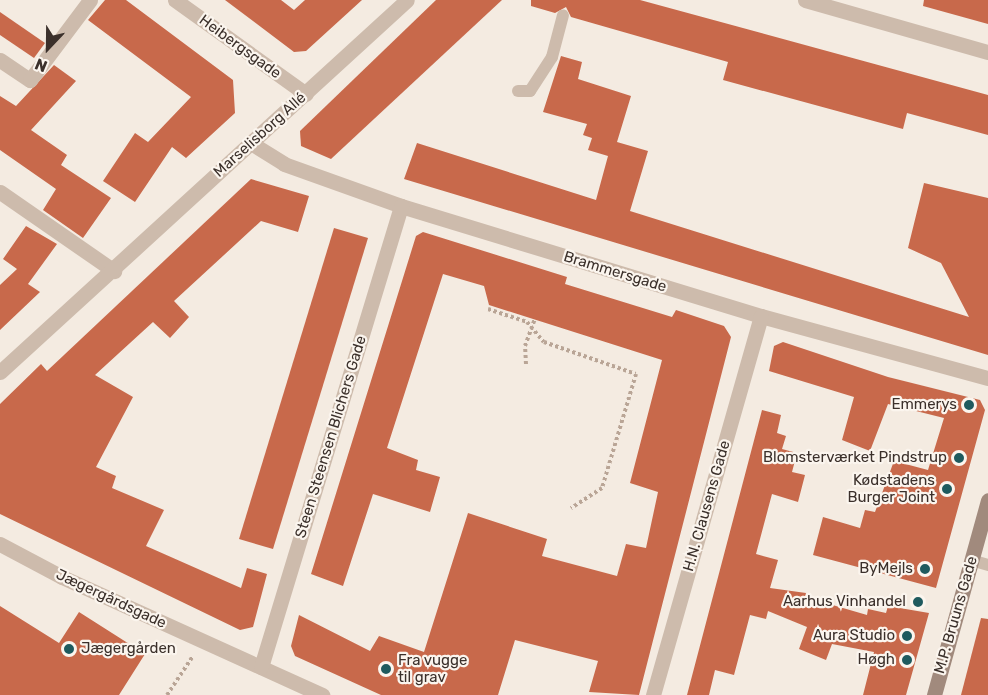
<!DOCTYPE html>
<html>
<head>
<meta charset="utf-8">
<style>
	body { margin:0 }
	#map { position:relative; width:988px; height:695px; overflow:hidden; background:#f4ebe1; font-family:Rubik,sans-serif }
	div>[style] { position:absolute }
	[style*='--x'] { left:calc(var(--x)*1px); top:calc(var(--y)*1px); width:calc(var(--w)*1px); rotate:calc(var(--a)*1deg) }
	.building>* { inset:0; background:#c8694b }
	.path>* { height:4px; margin-top:-2px; transform-origin:0; background:repeating-linear-gradient(90deg,#b9a596 0 3px,transparent 0 6px) }
	.lane>* { height:12px; margin:-6px; padding:0 6px; transform-origin:6px; border-radius:6px; background:#cdbbac }
	.street>* { height:15px; margin:-7.5px; padding:0 7.5px; transform-origin:7.5px; border-radius:7.5px; background:#cdbbac }
	.secondary>* { height:15px; margin:-7.5px; padding:0 7.5px; transform-origin:7.5px; border-radius:7.5px; background:#a18a7d }
	.dots>* { width:16px; height:16px; translate:-50% -50%; box-sizing:border-box; border:3px solid #fbf5ee; border-radius:50% }
	span { translate:-50% -50%; white-space:nowrap; text-align:center; line-height:1.15; -webkit-text-stroke:4.5px #fbf5ee; paint-order:stroke }
	.street-label { font-size:15px; color:#3b302b }
	.poi-label { font-size:15px; color:#3b302b }
	.right { translate:-100% -50%; text-align:right }
	.left { translate:0 -50%; text-align:left }
	.north { position:absolute; left:18px; top:18px; width:60px; height:60px; -webkit-text-stroke:4px #fbf5ee; paint-order:stroke; rotate:202deg; font-size:16px; font-weight:700; line-height:24px; text-align:center; color:#3b302b }
	.north::after { content:''; display:block; margin:auto; width:21px; height:27px; background:#3b302b; clip-path:polygon(50% 0,100% 100%,50% 72%,0 100%) }
</style>
</head>
<body>
<div id="map">
	<div class="building">
		<div style="clip-path:polygon(105px 0,126px 0,233px 80px,235px 113px,186px 158px,172px 147px,135px 202px,103px 181px,135px 133px,148px 142px,191px 97px,88px 20px)"></div>
		<div style="clip-path:polygon(225px 0,281px 0,294px 10px,305px 0,362px 0,306px 51px,294px 52px)"></div>
		<div style="clip-path:polygon(436px 0,502px 0,331px 159px,301px 146px,300px 131px)"></div>
		<div style="clip-path:polygon(531px 0,640px 0,988px 95px,988px 135px,907px 113px,903px 129px,723px 80px,728px 62px,571px 17px,566px 7px,555px 13px,531px 6px)"></div>
		<div style="clip-path:polygon(924px 0,988px 0,988px 24px,923px 6px)"></div>
		<div style="clip-path:polygon(0 12px,45px 43px,34px 58px,0 35px)"></div>
		<div style="clip-path:polygon(561px 56px,582px 62px,578px 79px,631px 96px,617px 142px,648px 151px,630px 211px,969px 317px,941px 263px,908px 248px,924px 183px,988px 198px,988px 355px,404px 179px,417px 143px,596px 200px,608px 156px,588px 150px,592px 138px,583px 135px,587px 124px,543px 112px)"></div>
		<div style="clip-path:polygon(54px 65px,76px 81px,31px 130px,67px 155px,61px 165px,111px 198px,83px 238px,43px 210px,56px 189px,0 150px,0 96px,16px 106px)"></div>
		<div style="clip-path:polygon(251px 179px,309px 196px,298px 232px,261px 221px,174px 301px,189px 317px,170px 338px,153px 322px,95px 375px,133px 397px,96px 467px,116px 476px,112px 488px,164px 510px,146px 546px,241px 588px,247px 568px,267px 574px,253px 627px,240px 630px,0 514px,0 404px,41px 364px,47px 371px)"></div>
		<div style="clip-path:polygon(26px 226px,57px 244px,28px 284px,40px 292px,0 330px,0 285px,17px 269px,3px 259px)"></div>
		<div style="clip-path:polygon(334px 228px,368px 238px,273px 549px,239px 539px)"></div>
		<div style="clip-path:polygon(423px 232px,567px 277px,565px 284px,672px 317px,676px 310px,724px 326px,731px 337px,639px 695px,589px 692px,598px 661px,515px 640px,498px 695px,381px 695px,295px 656px,291px 646px,299px 615px,370px 651px,379px 636px,424px 652px,468px 513px,547px 539px,542px 556px,617px 576px,626px 544px,646px 548px,658px 492px,630px 483px,662px 360px,489px 305px,484px 286px,443px 274px,387px 448px,418px 460px,416px 470px,440px 477px,430px 512px,373px 494px,343px 586px,311px 574px,416px 236px)"></div>
		<div style="clip-path:polygon(783px 342px,888px 377px,980px 400px,985px 410px,936px 588px,813px 555px,823px 517px,860px 528px,865px 510px,875px 512px,894px 461px,928px 470px,944px 418px,888px 404px,870px 451px,842px 440px,854px 397px,769px 371px,774px 346px)"></div>
		<div style="clip-path:polygon(762px 410px,781px 415px,777px 433px,786px 436px,782px 449px,797px 453px,792px 472px,805px 475px,798px 502px,772px 494px,756px 554px,778px 560px,770px 588px,806px 593px,805px 597px,867px 615px,868px 609px,886px 613px,888px 606px,929px 613px,906px 695px,863px 695px,874px 652px,832px 644px,826px 660px,799px 649px,807px 627px,768px 611px,766px 619px,750px 615px,734px 675px,715px 670px,709px 695px,687px 695px)"></div>
		<div style="clip-path:polygon(0 606px,59px 643px,79px 612px,145px 654px,119px 695px,0 695px)"></div>
		<div style="clip-path:polygon(981px 618px,988px 619px,988px 695px,961px 695px)"></div>
	</div>
	<div class="path">
		<div style="--x:488;--y:309;--w:41;--a:18.4"></div>
		<div style="--x:527;--y:322;--w:26;--a:50"></div>
		<div style="--x:544;--y:342;--w:97;--a:19.2"></div>
		<div style="--x:636;--y:374;--w:119;--a:106.6"></div>
		<div style="--x:602;--y:488;--w:37;--a:147"></div>
		<div style="--x:526;--y:364;--w:18;--a:-93"></div>
		<div style="--x:525;--y:346;--w:29;--a:-70"></div>
		<div style="--x:167;--y:695;--w:47;--a:-56.3"></div>
	</div>
	<div class="lane">
		<div style="--x:518;--y:91;--w:12;--a:0"></div>
		<div style="--x:530;--y:91;--w:40;--a:-57.1"></div>
		<div style="--x:552;--y:57;--w:43;--a:-75.3"></div>
		<div style="--x:971;--y:560;--w:18;--a:16"></div>
	</div>
	<div class="street">
		<div style="--x:175;--y:0;--w:161;--a:35.7"></div>
		<div style="--x:805;--y:0;--w:190;--a:15.9"></div>
		<div style="--x:0;--y:60;--w:36;--a:34"></div>
		<div style="--x:30;--y:80;--w:100;--a:-53.1"></div>
		<div style="--x:251;--y:143;--w:39;--a:32"></div>
		<div style="--x:284;--y:164;--w:124;--a:19.7"></div>
		<div style="--x:401;--y:206;--w:376;--a:17"></div>
		<div style="--x:761;--y:316;--w:235;--a:15.3"></div>
		<div style="--x:0;--y:192;--w:139;--a:34.7"></div>
		<div style="--x:0;--y:372;--w:551;--a:-42.43"></div>
		<div style="--x:0;--y:544;--w:70;--a:28"></div>
		<div style="--x:62;--y:577;--w:286;--a:24.4"></div>
		<div style="--x:261;--y:667;--w:482;--a:-73.1"></div>
		<div style="--x:653;--y:695;--w:394;--a:-74.1"></div>
	</div>
	<div class="secondary">
		<div style="--x:934;--y:695;--w:202;--a:-74.5"></div>
	</div>
	<div class="dots">
		<div style="left:969px;top:405px;background:#1f5a5e"></div>
		<div style="left:959px;top:458px;background:#1f5a5e"></div>
		<div style="left:947px;top:489px;background:#1f5a5e"></div>
		<div style="left:925px;top:569px;background:#1f5a5e"></div>
		<div style="left:918px;top:602px;background:#1f5a5e"></div>
		<div style="left:907px;top:636px;background:#1f5a5e"></div>
		<div style="left:69px;top:649px;background:#1f5a5e"></div>
		<div style="left:907px;top:660px;background:#1f5a5e"></div>
		<div style="left:386px;top:669px;background:#1f5a5e"></div>
	</div>
	<div class="street-label">
		<span style="left:240px;top:47px;rotate:36deg">Heibergsgade</span>
		<span style="left:260px;top:135px;rotate:-42deg">Marselisborg Allé</span>
		<span style="left:615px;top:272px;rotate:17deg">Brammersgade</span>
		<span style="left:331px;top:437px;rotate:-73deg">Steen Steensen Blichers Gade</span>
		<span style="left:707px;top:506px;rotate:-74deg">H.N. Clausens Gade</span>
		<span style="left:111px;top:599px;rotate:25deg">Jægergårdsgade</span>
		<span style="left:956px;top:615px;rotate:-74deg">M.P. Bruuns Gade</span>
	</div>
	<div class="poi-label">
		<span class="right" style="left:957px;top:405px">Emmerys</span>
		<span class="right" style="left:947px;top:458px">Blomsterværket Pindstrup</span>
		<span class="right" style="left:935px;top:489px">Kødstadens<br>Burger Joint</span>
		<span class="right" style="left:913px;top:569px">ByMejls</span>
		<span class="right" style="left:906px;top:602px">Aarhus Vinhandel</span>
		<span class="right" style="left:895px;top:636px">Aura Studio</span>
		<span class="left" style="left:81px;top:649px">Jægergården</span>
		<span class="left" style="left:398px;top:669px">Fra vugge<br>til grav</span>
		<span class="right" style="left:895px;top:660px">Høgh</span>
	</div>
	<div class="north">N</div>
</div>
</body>
</html>
